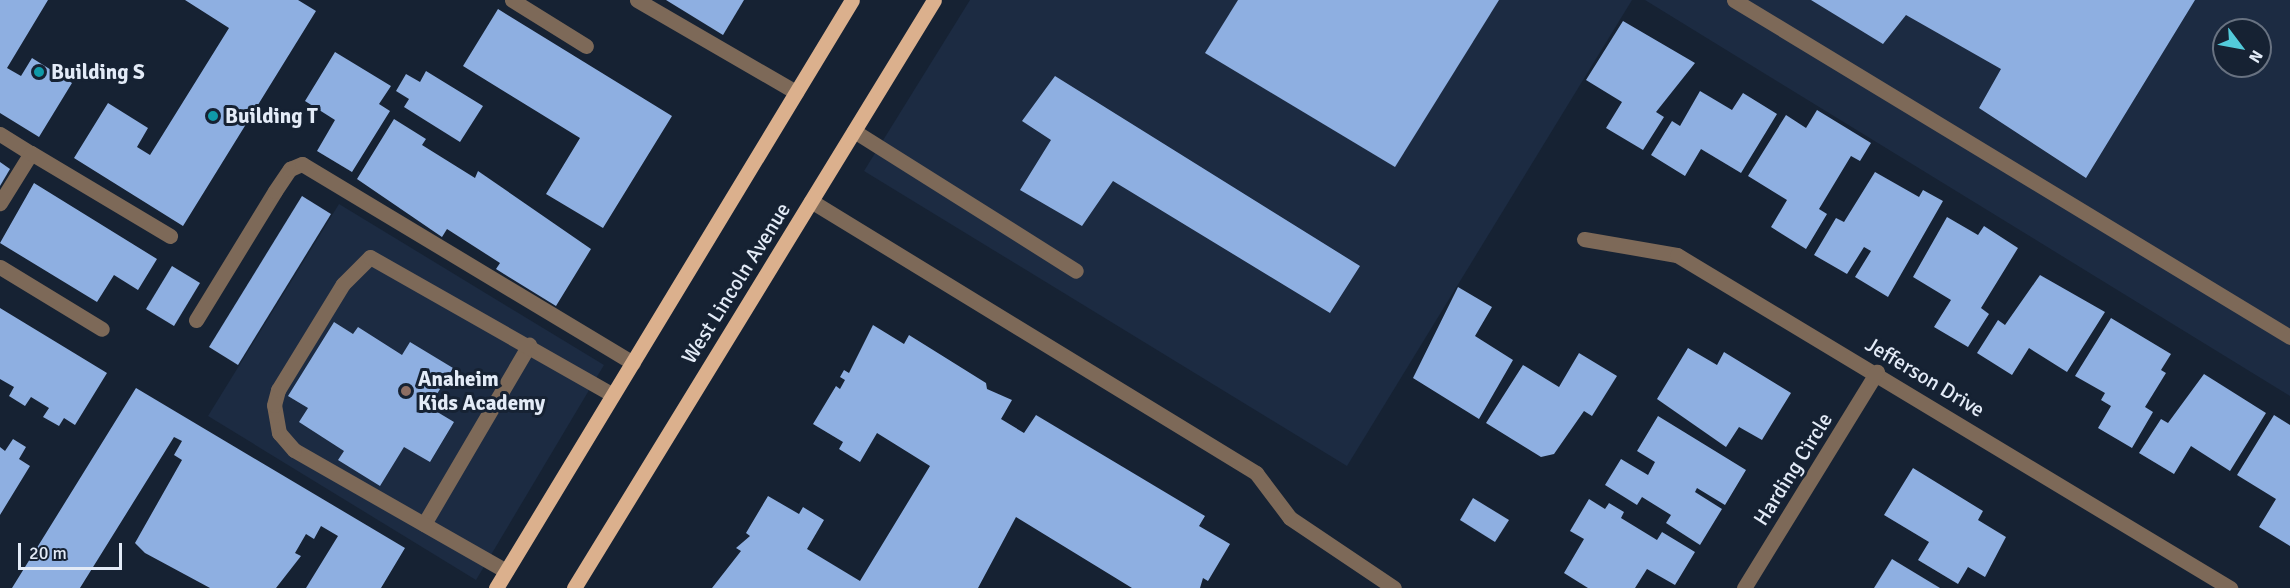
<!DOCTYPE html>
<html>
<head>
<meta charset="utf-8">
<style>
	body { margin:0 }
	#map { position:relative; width:2290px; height:588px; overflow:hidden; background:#162233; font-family:Signika,sans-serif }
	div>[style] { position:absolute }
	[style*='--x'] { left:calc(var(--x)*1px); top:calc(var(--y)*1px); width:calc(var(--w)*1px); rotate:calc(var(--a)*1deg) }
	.built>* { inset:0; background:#1c2b42 }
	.building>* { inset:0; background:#8eafe1 }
	.minor>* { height:15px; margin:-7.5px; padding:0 7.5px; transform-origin:7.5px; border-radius:7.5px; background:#7d6958 }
	.major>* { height:15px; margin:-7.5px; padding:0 7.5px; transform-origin:7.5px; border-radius:7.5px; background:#dbb08d }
	.dots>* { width:16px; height:16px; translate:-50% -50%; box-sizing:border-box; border:3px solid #162233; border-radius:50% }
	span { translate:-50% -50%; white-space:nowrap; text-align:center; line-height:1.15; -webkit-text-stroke:6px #162233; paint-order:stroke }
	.poi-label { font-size:21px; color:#e3ebf7; font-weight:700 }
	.left { translate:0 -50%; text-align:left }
	.street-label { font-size:21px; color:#e3ebf7 }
	.north { position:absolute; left:2212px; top:18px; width:60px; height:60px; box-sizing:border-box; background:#162233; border:2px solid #687281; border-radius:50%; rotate:122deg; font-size:16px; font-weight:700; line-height:24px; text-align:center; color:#e3ebf7 }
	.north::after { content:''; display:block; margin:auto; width:21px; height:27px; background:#53cbdb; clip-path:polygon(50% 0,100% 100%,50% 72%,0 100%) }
	.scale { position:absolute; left:18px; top:543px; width:104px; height:27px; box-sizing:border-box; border:3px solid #e3ebf7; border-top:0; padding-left:8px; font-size:18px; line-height:21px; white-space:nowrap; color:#e3ebf7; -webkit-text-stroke:4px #162233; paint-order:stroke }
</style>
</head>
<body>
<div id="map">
	<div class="built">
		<div style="clip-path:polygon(970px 0,1632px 0,1347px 466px,864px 171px)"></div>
		<div style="clip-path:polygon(evenodd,1645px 0,2290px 0,2290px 396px,1645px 0,2224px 30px,2260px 30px,2260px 66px,2224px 66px,2224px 30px)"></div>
		<div style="clip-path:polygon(339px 204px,604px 365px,476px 580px,208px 416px)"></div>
	</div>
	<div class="building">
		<div style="clip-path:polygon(0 0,48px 0,7px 68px,21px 76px,32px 58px,72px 83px,39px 137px,0 113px)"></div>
		<div style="clip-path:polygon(185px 0,298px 0,316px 11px,183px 226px,74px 158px,108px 103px,148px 128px,137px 147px,150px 155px,229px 28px)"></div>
		<div style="clip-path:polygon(666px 0,744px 0,723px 35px)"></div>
		<div style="clip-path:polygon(1238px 0,1499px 0,1395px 167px,1205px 53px)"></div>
		<div style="clip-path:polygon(1811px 0,2195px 0,2086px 178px,1979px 108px,2001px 69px,1906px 15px,1883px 44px)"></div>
		<div style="clip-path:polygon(498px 9px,672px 116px,603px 228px,546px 194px,580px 138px,463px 66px)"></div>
		<div style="clip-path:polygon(1623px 21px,1695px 63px,1656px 112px,1664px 117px,1643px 150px,1606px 128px,1622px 102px,1586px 80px)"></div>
		<div style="clip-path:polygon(335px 52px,391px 86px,379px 104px,390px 111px,352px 172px,317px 151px,335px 120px,305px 101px)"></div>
		<div style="clip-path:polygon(426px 71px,483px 106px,460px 142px,404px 107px,409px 99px,396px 91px,406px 74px,420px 82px)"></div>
		<div style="clip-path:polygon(1055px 76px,1360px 266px,1330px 313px,1113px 181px,1082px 226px,1020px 190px,1051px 140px,1022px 121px)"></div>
		<div style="clip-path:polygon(1700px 91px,1732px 110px,1743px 93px,1777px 114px,1741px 173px,1701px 149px,1685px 176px,1651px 155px,1672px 121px,1680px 126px)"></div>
		<div style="clip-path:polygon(1817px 110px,1871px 143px,1860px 161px,1851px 156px,1819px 209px,1827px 214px,1806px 249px,1771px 227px,1787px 200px,1748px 176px,1786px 115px,1806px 128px)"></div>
		<div style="clip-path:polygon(394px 119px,426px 139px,422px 145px,475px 178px,478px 171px,591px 249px,556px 306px,496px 269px,500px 263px,447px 229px,442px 237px,357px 179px)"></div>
		<div style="clip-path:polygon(0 162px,10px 169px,0 186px)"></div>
		<div style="clip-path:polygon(1875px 172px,1919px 197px,1923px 190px,1943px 201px,1888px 297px,1855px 277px,1871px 251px,1864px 247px,1847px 274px,1814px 255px,1836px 218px,1844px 222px)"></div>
		<div style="clip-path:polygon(34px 183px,157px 259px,138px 290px,114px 275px,97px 302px,0 243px)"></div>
		<div style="clip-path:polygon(302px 196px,331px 214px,238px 365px,209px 347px)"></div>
		<div style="clip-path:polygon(1947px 217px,1978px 235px,1984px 226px,2018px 248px,1981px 308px,1989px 314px,1968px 347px,1934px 327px,1951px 300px,1913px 277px)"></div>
		<div style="clip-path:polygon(172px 266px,200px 283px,174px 326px,146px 309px)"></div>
		<div style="clip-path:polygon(2040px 275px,2105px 312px,2067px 372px,2029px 348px,2012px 375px,1977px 353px,1998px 320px,2005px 325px)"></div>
		<div style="clip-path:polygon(1458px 287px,1492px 307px,1475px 336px,1513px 360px,1479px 419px,1413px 378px)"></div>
		<div style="clip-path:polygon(0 308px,107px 373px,75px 425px,64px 418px,59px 426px,43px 417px,49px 408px,31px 397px,25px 406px,9px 396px,14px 387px,0 379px)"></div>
		<div style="clip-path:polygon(2111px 318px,2171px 354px,2161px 370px,2166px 373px,2145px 407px,2153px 412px,2132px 448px,2098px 428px,2111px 406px,2101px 400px,2105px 393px,2075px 376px)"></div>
		<div style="clip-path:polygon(334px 322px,353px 334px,358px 327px,402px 355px,410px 342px,453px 368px,429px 407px,454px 422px,430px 462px,404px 447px,380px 486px,338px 460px,344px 451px,299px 422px,308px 408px,288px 396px)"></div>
		<div style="clip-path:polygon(873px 325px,904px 344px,909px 335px,986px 383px,987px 389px,1012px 400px,1001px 419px,1024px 433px,1036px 415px,1205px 516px,1199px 526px,1230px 544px,1208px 581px,1203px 578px,1200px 588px,1132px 588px,1016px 517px,978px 588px,712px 588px,741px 551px,736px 548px,750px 536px,746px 533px,768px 496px,799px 514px,803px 507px,824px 520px,807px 549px,860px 581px,930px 466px,877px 433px,860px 462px,839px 449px,843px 442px,813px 424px,836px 386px,840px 389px,845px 380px,840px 377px,844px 370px,849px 373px)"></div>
		<div style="clip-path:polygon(1688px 348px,1717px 365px,1724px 352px,1791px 393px,1762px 440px,1739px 427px,1726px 447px,1657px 399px)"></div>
		<div style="clip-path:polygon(1579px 353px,1617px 376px,1592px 416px,1584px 411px,1554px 454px,1541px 457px,1486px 423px,1523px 365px,1559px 387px)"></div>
		<div style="clip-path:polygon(2204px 374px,2266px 413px,2230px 471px,2191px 446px,2174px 474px,2139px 453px,2161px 419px,2168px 423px)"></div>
		<div style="clip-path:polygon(136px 388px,405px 548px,381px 588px,306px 588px,338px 536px,321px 526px,314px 539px,306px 534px,295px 553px,301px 556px,276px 588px,210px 588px,145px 553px,135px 543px,182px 460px,174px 455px,182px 441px,174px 437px,80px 588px,12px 588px)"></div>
		<div style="clip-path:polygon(2274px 415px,2290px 425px,2290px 546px,2259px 527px,2276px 499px,2237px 475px)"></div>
		<div style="clip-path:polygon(1658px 416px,1746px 470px,1725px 505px,1697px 488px,1695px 492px,1722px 509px,1700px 545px,1666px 523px,1671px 515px,1642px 497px,1637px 505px,1605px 485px,1621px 459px,1648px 475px,1655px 462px,1637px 451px)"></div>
		<div style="clip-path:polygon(13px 439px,26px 447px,19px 459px,30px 466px,0 515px,0 447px,5px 451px)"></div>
		<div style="clip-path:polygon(1913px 468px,1983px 511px,1978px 520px,2006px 537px,1985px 577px,1968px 567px,1958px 584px,1918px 560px,1929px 542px,1884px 515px)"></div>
		<div style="clip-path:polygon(1473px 498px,1509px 520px,1495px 542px,1460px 520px)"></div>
		<div style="clip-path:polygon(1589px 499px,1605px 509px,1609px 503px,1624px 512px,1621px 518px,1657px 540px,1662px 532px,1695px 552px,1675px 585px,1647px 569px,1635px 588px,1588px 588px,1564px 573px,1584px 539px,1570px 531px)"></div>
		<div style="clip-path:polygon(1892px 559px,1940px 588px,1874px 588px)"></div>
	</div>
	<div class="minor">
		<div style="--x:512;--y:0;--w:87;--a:31.9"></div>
		<div style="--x:637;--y:0;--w:184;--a:30.1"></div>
		<div style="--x:1734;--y:0;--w:650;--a:31.22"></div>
		<div style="--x:854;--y:131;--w:262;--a:32.2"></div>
		<div style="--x:0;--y:134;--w:36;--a:32"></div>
		<div style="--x:31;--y:153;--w:59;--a:121.8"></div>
		<div style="--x:31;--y:153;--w:162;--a:30.8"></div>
		<div style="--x:811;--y:201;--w:522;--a:31.43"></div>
		<div style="--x:1256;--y:473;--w:56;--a:52.9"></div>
		<div style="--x:1290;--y:518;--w:125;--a:33.9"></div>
		<div style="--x:1584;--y:239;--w:94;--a:9.8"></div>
		<div style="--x:1677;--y:255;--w:646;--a:31.06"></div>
		<div style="--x:0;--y:267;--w:119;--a:31.3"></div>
		<div style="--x:196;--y:320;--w:151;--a:-58.5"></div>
		<div style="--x:275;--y:191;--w:27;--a:-56"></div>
		<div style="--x:290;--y:169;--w:13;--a:-23"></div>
		<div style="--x:302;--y:164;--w:386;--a:31"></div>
		<div style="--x:424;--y:524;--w:208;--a:-59.6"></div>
		<div style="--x:506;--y:571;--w:244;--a:-150.3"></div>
		<div style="--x:294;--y:450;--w:23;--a:-131"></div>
		<div style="--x:279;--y:433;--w:28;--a:-100"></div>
		<div style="--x:274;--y:405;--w:16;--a:-75"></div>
		<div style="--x:278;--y:390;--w:124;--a:-58.5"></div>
		<div style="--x:343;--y:284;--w:38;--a:-45"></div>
		<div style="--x:370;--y:257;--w:279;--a:29.6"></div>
		<div style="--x:1744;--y:588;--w:254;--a:-58.4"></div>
	</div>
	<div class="major">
		<div style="--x:496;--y:588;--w:687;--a:-58.81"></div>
		<div style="--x:574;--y:588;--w:689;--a:-58.52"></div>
	</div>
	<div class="dots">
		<div style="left:39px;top:72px;background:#0f9aa8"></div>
		<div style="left:213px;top:116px;background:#0f9aa8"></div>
		<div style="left:406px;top:391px;background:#8d6e63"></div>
	</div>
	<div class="poi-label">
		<span class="left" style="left:51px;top:72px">Building S</span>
		<span class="left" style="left:225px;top:116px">Building T</span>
		<span class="left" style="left:418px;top:391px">Anaheim<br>Kids Academy</span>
	</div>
	<div class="street-label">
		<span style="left:736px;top:283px;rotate:-58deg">West Lincoln Avenue</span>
		<span style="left:1925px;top:377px;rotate:31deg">Jefferson Drive</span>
		<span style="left:1793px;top:469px;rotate:-58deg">Harding Circle</span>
	</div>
	<div class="north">N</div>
	<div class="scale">20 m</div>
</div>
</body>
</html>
